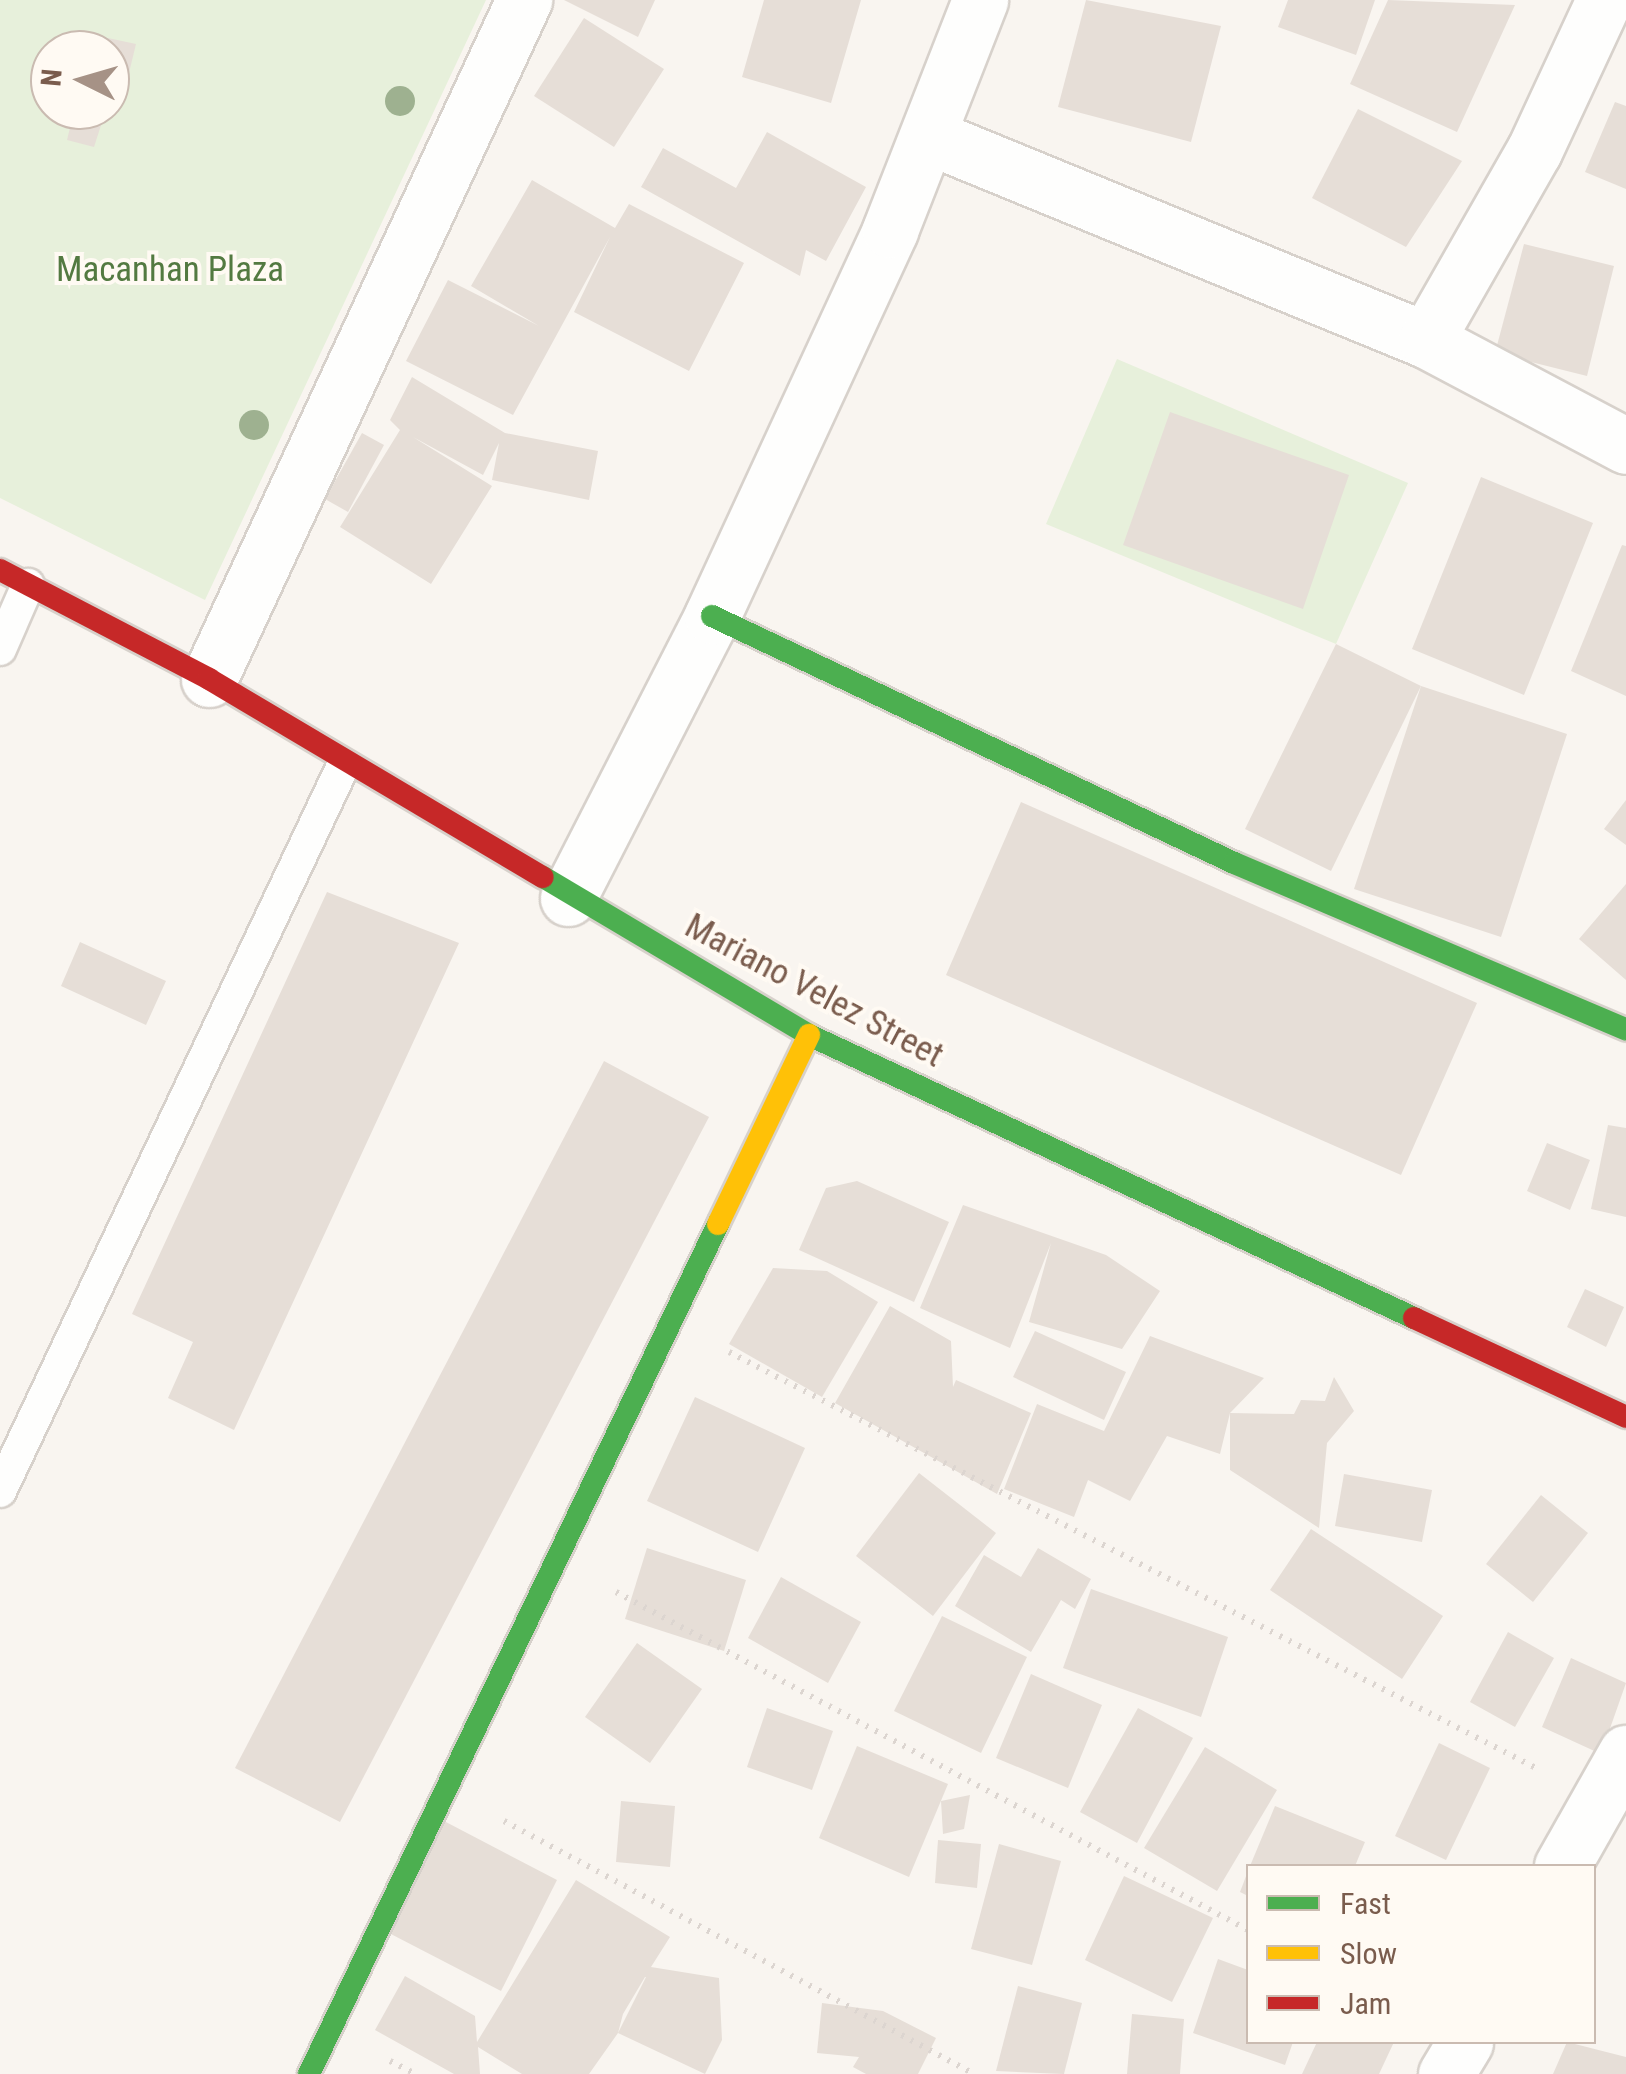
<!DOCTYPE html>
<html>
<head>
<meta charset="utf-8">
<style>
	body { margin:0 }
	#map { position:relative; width:1626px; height:2074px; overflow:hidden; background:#f9f5f0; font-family:"Roboto Condensed",sans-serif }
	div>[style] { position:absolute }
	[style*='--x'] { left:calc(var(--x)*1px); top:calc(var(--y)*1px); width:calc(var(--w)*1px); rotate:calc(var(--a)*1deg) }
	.green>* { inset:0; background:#e7f0db }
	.building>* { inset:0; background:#e6ded7 }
	.path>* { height:6px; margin-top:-3px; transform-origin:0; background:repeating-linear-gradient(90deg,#dcd5d0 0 2.5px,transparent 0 10.5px) }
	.roads { filter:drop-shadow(2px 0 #d7d1cb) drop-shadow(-2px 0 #d7d1cb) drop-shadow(0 2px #d7d1cb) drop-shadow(0 -2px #d7d1cb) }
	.lane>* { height:32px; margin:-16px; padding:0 16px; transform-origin:16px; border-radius:16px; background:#fefefd }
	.street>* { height:55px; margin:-27.5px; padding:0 27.5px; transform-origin:27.5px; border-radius:27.5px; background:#fefefd }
	.fast>* { height:22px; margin:-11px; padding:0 11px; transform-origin:11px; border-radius:11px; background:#4caf50 }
	.slow>* { height:22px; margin:-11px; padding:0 11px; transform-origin:11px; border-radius:11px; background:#ffc107 }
	.jam>* { height:22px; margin:-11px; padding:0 11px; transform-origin:11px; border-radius:11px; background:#c62828 }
	.trees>* { width:30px; height:30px; margin:-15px; border-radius:50%; background:#9eb190 }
	span { translate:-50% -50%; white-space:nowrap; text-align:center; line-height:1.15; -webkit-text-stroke:8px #fffaf3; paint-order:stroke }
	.park-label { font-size:35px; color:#537a41 }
	.street-label { font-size:35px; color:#7a5c4d }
	.legend { position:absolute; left:1246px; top:1864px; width:350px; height:180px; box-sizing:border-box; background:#fffaf3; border:2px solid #cabbb1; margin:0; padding:12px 18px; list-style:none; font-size:30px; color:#7a5c4d }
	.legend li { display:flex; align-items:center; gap:20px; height:50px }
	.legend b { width:50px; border:2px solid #cabbb1 }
	.north { position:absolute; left:30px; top:30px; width:100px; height:100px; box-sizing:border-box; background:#fffaf3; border:2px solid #cabbb1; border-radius:50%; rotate:275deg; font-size:28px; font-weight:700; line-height:40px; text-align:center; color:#7a5c4d }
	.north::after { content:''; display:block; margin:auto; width:35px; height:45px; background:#a69286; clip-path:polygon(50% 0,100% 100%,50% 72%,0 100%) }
</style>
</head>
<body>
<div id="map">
	<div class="green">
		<div style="clip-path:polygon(evenodd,0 0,486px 0,205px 600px,0 498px,0 0,50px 50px,110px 50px,110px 110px,50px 110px,50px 50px)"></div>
		<div style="clip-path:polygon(1117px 359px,1408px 483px,1336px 644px,1046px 524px)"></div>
	</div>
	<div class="building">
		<div style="clip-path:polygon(564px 0,655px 0,638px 37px)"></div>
		<div style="clip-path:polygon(764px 0,861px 0,831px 103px,742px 77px)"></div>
		<div style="clip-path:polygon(1086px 0,1221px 26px,1191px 142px,1058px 107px)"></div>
		<div style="clip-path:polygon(1288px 0,1375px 0,1356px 55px,1278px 27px)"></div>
		<div style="clip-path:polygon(1388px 0,1515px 5px,1457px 132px,1350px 84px)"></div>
		<div style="clip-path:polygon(584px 18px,664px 69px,614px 147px,534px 96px)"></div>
		<div style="clip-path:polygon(108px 38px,136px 44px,129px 73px,110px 69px)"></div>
		<div style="clip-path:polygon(1615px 102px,1626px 106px,1626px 189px,1585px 172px)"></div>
		<div style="clip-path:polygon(1358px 109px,1462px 161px,1406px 247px,1312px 198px)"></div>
		<div style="clip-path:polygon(74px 111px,103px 119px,94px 147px,67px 140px)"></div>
		<div style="clip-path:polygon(767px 132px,866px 187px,826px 261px,806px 250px,800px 276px,641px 187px,663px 148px,736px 188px)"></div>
		<div style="clip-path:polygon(532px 180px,615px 228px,629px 204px,744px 263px,689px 371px,574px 312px,610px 237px,513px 415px,406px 361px,448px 280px,539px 326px,471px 286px)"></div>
		<div style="clip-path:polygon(1524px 244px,1614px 266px,1587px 376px,1495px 353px)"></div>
		<div style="clip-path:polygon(412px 377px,505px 433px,598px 451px,589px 500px,492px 480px,499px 443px,483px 475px,413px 437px,492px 486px,431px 584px,340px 527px,400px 430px,390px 420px)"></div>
		<div style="clip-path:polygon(1170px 412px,1349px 475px,1303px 609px,1123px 545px)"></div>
		<div style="clip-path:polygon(362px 433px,384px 445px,348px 512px,325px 499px)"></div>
		<div style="clip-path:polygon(1481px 477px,1593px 523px,1524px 695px,1412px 649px)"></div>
		<div style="clip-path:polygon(1622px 545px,1626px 546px,1626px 696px,1571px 671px)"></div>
		<div style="clip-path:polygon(1336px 644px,1421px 686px,1331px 871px,1245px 829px)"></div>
		<div style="clip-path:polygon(1421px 686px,1567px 734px,1501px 937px,1354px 889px)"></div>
		<div style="clip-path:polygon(1626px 800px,1626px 845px,1604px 829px)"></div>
		<div style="clip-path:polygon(1021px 802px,1477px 1003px,1401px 1175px,946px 975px)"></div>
		<div style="clip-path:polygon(1626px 884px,1626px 980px,1579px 939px)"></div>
		<div style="clip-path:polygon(327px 892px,459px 943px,234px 1430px,168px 1398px,193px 1342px,132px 1314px)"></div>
		<div style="clip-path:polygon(80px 942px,166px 981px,146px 1025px,61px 986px)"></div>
		<div style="clip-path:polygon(604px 1061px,709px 1117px,340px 1822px,235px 1768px)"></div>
		<div style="clip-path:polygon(1608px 1125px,1626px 1128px,1626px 1217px,1591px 1209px)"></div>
		<div style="clip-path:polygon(1547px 1143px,1590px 1160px,1570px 1210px,1527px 1191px)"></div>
		<div style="clip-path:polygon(857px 1181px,949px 1222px,914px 1302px,799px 1250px,826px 1188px)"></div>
		<div style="clip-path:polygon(963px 1205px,1106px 1255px,1160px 1291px,1122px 1349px,1029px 1322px,1051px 1243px,1010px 1348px,920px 1308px)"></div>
		<div style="clip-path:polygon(773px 1268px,827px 1271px,878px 1302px,822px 1397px,729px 1344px)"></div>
		<div style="clip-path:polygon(1585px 1289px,1624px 1307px,1606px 1347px,1567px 1327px)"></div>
		<div style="clip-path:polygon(890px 1306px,951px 1341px,953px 1387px,956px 1380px,1031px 1413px,997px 1494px,835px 1403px)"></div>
		<div style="clip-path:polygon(1035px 1331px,1126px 1372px,1104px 1420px,1013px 1377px)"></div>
		<div style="clip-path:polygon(1150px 1336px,1264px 1378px,1230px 1413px,1220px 1454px,1167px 1436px,1130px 1501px,1088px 1480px,1074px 1517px,1004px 1489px,1037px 1404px,1104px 1431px)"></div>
		<div style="clip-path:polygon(1334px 1377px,1354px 1411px,1327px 1443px,1319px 1528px,1230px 1470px,1230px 1413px,1294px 1414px,1301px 1400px,1325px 1401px)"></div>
		<div style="clip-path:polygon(695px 1397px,805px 1448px,758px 1552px,647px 1501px)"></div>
		<div style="clip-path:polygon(919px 1473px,996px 1533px,933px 1616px,856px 1556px)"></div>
		<div style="clip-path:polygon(1344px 1474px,1432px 1490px,1422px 1542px,1335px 1526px)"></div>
		<div style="clip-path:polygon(1541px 1495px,1588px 1533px,1533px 1602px,1486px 1564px)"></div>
		<div style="clip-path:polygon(1311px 1529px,1443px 1616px,1402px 1679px,1270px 1590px)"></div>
		<div style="clip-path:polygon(647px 1548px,746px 1580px,724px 1651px,625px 1619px)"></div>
		<div style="clip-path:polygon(1038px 1548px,1091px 1579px,1075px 1609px,1061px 1600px,1031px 1652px,955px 1606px,984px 1555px,1021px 1577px)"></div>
		<div style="clip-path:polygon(781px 1577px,861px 1622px,828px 1683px,748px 1638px)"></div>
		<div style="clip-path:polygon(1091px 1589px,1228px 1637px,1201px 1717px,1063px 1668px)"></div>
		<div style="clip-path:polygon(942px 1616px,1027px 1657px,981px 1753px,894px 1711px)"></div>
		<div style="clip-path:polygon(1508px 1632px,1554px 1658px,1515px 1727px,1470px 1702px)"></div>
		<div style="clip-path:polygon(637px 1643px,702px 1689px,650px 1763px,585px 1717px)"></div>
		<div style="clip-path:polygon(1571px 1658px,1626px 1683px,1601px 1754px,1542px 1727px)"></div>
		<div style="clip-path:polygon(1031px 1674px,1102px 1705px,1068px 1788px,996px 1758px)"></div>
		<div style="clip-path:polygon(767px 1708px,833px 1731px,812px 1790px,747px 1767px)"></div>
		<div style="clip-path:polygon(1138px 1708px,1193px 1738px,1137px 1843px,1080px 1812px)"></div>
		<div style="clip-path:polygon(1439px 1743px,1490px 1768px,1446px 1860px,1395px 1836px)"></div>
		<div style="clip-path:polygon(857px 1746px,948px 1784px,909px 1877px,819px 1838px)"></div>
		<div style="clip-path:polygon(1205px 1747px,1277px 1790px,1217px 1891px,1144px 1848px)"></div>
		<div style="clip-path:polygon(970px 1795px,964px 1829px,943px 1834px,941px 1801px)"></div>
		<div style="clip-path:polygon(621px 1801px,675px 1806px,670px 1867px,616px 1862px)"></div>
		<div style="clip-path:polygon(1275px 1806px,1365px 1842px,1355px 1866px,1250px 1866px)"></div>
		<div style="clip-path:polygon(444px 1821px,557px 1880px,501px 1991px,387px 1932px)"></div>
		<div style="clip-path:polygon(938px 1840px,981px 1844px,977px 1888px,935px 1883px)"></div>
		<div style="clip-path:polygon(999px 1844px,1061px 1861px,1032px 1965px,971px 1949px)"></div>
		<div style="clip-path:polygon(1248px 1871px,1248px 1896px,1240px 1892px)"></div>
		<div style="clip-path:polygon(1124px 1876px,1213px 1918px,1172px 2002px,1085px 1960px)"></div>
		<div style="clip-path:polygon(evenodd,576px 1880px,670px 1937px,651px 1967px,719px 1978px,722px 2040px,705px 2074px,618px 2033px,589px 2074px,522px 2074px,478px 2047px,480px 2074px,454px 2074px,375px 2030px,405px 1976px,475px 2016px,477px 2042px,576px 1880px,645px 1977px,646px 1977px,618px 2033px,623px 2014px,645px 1977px)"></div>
		<div style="clip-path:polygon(1218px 1959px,1248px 1970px,1248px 2042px,1293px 2042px,1285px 2065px,1193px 2033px)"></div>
		<div style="clip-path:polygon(1018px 1986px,1082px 2003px,1064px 2074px,996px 2071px)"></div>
		<div style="clip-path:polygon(822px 2003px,883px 2011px,936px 2038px,918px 2074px,866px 2074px,853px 2067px,859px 2057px,817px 2053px)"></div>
		<div style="clip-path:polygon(1132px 2014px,1184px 2019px,1180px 2074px,1127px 2074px)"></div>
		<div style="clip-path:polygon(1317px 2042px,1394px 2042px,1379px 2074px,1302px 2074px)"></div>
		<div style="clip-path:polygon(1567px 2042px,1626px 2057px,1626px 2074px,1553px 2074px)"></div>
	</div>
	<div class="path">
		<div style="--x:729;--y:1352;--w:912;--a:27.27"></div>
		<div style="--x:616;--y:1592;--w:717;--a:28.14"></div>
		<div style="--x:504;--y:1821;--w:534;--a:28.29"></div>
		<div style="--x:390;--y:2061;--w:28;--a:27"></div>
	</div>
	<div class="roads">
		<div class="lane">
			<div style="--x:0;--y:649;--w:70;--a:-66.4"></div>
			<div style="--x:0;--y:1491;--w:802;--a:-64.68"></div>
		</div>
		<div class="street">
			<div style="--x:928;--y:136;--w:538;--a:22.28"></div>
			<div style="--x:1426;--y:340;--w:226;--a:27.9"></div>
			<div style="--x:1426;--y:340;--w:218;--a:-60.3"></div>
			<div style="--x:1534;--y:151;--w:166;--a:-65.1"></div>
			<div style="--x:209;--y:679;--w:749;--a:-65.11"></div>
			<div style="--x:568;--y:898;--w:317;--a:-62.9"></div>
			<div style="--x:712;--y:616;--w:425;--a:-65.2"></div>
			<div style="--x:890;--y:230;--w:247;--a:-68.6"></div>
			<div style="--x:1562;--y:1866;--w:130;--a:-60.5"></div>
			<div style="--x:1446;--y:2074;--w:37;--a:-59"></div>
		</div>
		<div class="fast">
			<div style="--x:712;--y:616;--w:577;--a:25.32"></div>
			<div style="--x:1234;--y:863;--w:426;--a:23"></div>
			<div style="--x:543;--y:877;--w:309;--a:30.7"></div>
			<div style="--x:809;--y:1035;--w:668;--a:25.07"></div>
			<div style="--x:309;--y:2074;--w:943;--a:-64.3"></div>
		</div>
		<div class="slow">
			<div style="--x:718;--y:1224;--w:210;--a:-64.3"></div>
		</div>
		<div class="jam">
			<div style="--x:0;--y:570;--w:236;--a:27.5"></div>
			<div style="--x:209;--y:679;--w:388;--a:30.7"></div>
			<div style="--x:1414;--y:1318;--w:234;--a:25"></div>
		</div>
	</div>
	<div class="trees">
		<div style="left:400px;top:101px"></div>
		<div style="left:254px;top:425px"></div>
	</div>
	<div class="park-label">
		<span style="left:170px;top:270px">Macanhan Plaza</span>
	</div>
	<div class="street-label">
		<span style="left:814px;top:991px;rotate:28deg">Mariano Velez Street</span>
	</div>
	<ul class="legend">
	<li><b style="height:12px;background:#4caf50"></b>Fast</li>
	<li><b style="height:12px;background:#ffc107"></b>Slow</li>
	<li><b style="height:12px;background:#c62828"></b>Jam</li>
	</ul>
	<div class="north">N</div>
</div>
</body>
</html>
